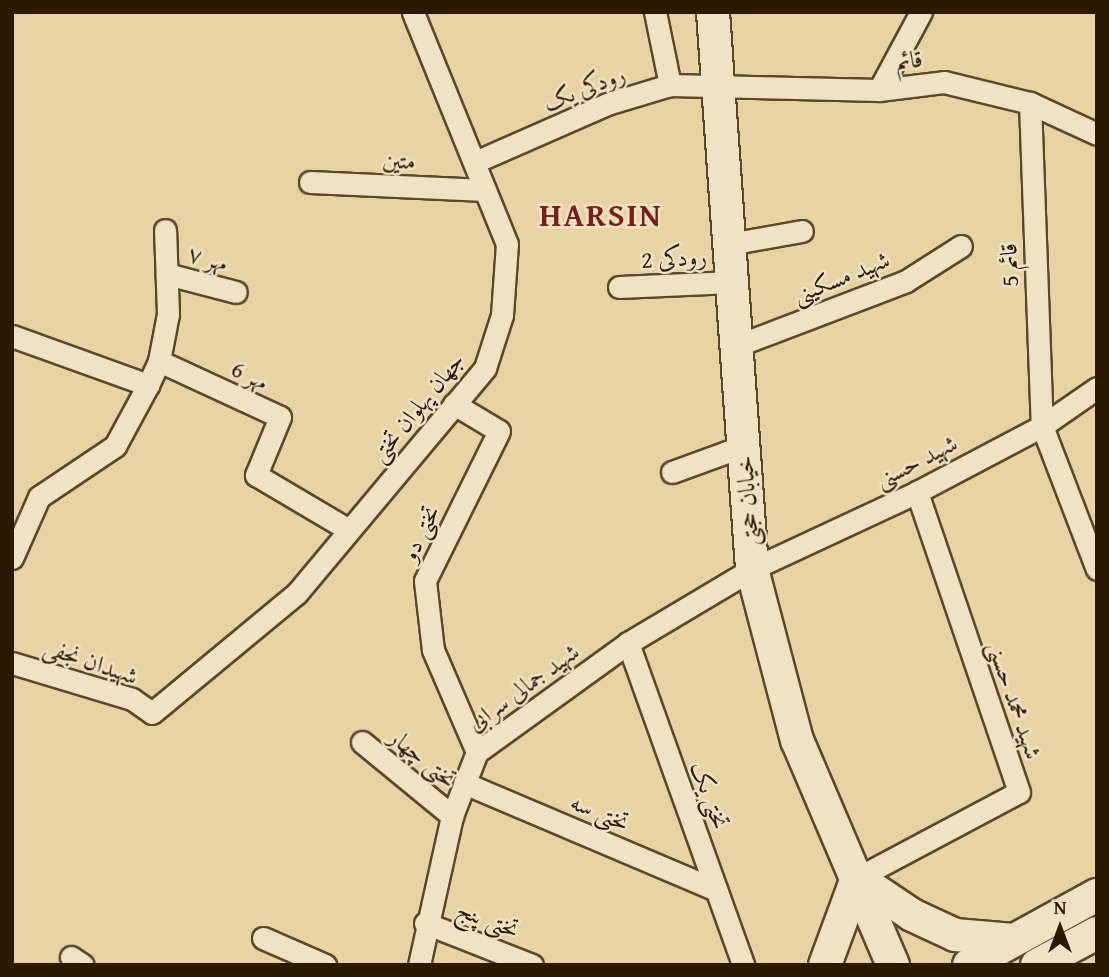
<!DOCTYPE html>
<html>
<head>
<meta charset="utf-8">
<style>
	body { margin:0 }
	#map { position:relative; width:1109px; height:977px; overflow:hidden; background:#e8d3a4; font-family:"Gentium Book Plus",Amiri,serif }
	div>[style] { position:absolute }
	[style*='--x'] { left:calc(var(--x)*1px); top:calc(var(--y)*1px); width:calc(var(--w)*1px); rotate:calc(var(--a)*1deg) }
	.roads { filter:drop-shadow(2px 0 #5a482a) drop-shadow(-2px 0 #5a482a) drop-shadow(0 2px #5a482a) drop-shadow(0 -2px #5a482a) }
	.minor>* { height:21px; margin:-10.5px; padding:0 10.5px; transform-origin:10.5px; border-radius:10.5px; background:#f0e2c4 }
	.secondary>* { height:32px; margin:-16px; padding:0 16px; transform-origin:16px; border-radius:16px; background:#f0e2c4 }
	span { translate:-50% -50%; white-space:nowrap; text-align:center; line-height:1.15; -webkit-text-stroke:5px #f0e2c4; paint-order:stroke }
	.street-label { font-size:24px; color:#2b1902 }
	.district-label { font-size:32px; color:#7a1f14; font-weight:700; letter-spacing:2px }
	.frame { position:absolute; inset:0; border:14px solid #2b1902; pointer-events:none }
	.north { position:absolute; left:1025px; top:893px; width:70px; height:70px; -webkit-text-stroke:5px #f0e2c4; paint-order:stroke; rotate:0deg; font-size:19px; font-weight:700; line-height:28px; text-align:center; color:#2b1902 }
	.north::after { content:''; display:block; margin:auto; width:24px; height:32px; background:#2b1902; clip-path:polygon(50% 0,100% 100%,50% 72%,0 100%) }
</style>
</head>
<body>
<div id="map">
	<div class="roads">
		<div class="minor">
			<div style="--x:655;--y:12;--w:75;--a:78.4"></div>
			<div style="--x:879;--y:90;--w:89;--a:-61.7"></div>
			<div style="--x:1030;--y:103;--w:323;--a:87.9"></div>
			<div style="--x:1042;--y:426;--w:153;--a:69"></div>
			<div style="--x:475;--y:162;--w:144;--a:-23.7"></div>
			<div style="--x:607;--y:104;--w:66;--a:-16.8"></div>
			<div style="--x:670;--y:85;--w:209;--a:1.4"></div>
			<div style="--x:879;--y:90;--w:65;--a:-7"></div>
			<div style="--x:944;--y:82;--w:89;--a:13.7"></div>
			<div style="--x:1030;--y:103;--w:74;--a:24.8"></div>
			<div style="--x:310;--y:182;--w:175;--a:2.6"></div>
			<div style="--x:729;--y:244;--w:74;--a:-10.1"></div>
			<div style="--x:167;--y:274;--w:71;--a:14.6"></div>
			<div style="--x:619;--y:287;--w:113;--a:-2.5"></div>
			<div style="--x:12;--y:336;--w:145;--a:19.8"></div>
			<div style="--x:736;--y:346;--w:182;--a:-20.9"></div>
			<div style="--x:906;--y:281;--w:65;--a:-32.5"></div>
			<div style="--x:159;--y:361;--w:133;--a:24.8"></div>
			<div style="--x:280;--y:417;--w:63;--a:112.5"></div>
			<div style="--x:256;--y:475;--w:108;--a:30.6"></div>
			<div style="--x:454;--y:404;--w:52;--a:31"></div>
			<div style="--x:499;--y:431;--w:167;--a:116.3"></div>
			<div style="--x:425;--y:581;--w:69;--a:83.4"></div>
			<div style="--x:433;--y:650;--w:111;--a:66.7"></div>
			<div style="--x:672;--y:472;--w:76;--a:-20.1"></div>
			<div style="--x:12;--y:558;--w:67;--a:-66.1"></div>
			<div style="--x:39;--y:497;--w:92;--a:-33.9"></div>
			<div style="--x:115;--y:446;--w:69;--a:-61.6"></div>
			<div style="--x:148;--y:385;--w:26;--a:-65"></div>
			<div style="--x:159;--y:361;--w:48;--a:-79.2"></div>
			<div style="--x:168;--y:314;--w:84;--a:-92"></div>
			<div style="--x:628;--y:643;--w:342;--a:70.3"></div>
			<div style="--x:12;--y:663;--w:125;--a:16.7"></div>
			<div style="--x:132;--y:699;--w:24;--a:35"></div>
			<div style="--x:152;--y:713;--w:188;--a:-39.6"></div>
			<div style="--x:297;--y:593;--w:293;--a:-50.1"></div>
			<div style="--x:485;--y:368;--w:56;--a:-72.2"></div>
			<div style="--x:502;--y:315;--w:71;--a:-86"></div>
			<div style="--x:507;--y:244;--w:250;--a:-112.1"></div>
			<div style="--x:362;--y:742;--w:117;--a:39.4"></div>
			<div style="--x:464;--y:783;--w:274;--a:23"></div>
			<div style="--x:857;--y:878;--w:183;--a:-28"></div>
			<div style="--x:1019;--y:792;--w:317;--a:-108.8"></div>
			<div style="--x:425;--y:923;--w:115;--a:21.4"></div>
			<div style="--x:263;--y:938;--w:68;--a:23.5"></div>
			<div style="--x:71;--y:957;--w:14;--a:34"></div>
			<div style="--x:419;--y:965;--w:153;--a:-77.5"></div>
			<div style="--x:452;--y:816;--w:69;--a:-68.7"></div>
			<div style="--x:477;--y:752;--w:186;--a:-35.8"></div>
			<div style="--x:628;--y:643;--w:144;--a:-30.8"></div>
			<div style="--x:752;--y:569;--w:182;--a:-25"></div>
			<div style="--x:917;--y:492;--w:141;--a:-27.8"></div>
			<div style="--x:1042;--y:426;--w:67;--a:-34.6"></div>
		</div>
		<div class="secondary">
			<div style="--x:713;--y:12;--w:558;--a:85.99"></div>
			<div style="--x:752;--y:569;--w:177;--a:75.3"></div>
			<div style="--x:797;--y:740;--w:245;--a:66.9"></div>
			<div style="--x:825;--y:965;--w:93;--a:-69.8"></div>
			<div style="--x:857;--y:878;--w:66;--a:33.9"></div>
			<div style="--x:912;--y:915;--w:47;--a:24.9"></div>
			<div style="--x:955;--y:935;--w:59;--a:4.8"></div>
			<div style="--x:969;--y:965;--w:146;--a:-28.7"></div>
			<div style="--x:1037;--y:965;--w:68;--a:-28.1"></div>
		</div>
	</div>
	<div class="street-label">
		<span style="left:909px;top:60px;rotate:-7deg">قائم</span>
		<span style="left:584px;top:88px;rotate:-21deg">رودکی یک</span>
		<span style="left:399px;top:160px;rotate:3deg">متین</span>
		<span style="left:208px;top:258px;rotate:15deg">مهر ۷</span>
		<span style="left:674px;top:258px;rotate:-3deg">رودکی 2</span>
		<span style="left:1009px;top:265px;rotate:-92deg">قائم 5</span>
		<span style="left:841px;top:277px;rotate:-22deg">شهید مسکینی</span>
		<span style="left:250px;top:375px;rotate:25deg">مهر 6</span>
		<span style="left:417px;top:407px;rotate:-51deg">جهان پهلوان تختی</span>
		<span style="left:916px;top:461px;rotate:-27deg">شهید حسنی</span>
		<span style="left:747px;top:501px;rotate:-94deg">خیابان حجتی</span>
		<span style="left:420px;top:533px;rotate:-64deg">تختی دو</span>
		<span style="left:91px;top:661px;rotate:19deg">شهیدان نجفی</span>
		<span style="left:523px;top:687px;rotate:-36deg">شهید جمالی سرابی</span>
		<span style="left:1015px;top:700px;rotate:71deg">شهید محمد حسنی</span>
		<span style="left:423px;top:758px;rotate:39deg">تختی چهار</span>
		<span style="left:710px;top:795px;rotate:70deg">تختی یک</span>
		<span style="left:600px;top:812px;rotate:23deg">تختی سه</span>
		<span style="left:488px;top:919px;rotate:21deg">تختی پنج</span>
	</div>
	<div class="district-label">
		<span style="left:601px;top:215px">HARSIN</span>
	</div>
	<div class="frame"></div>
	<div class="north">N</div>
</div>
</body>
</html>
